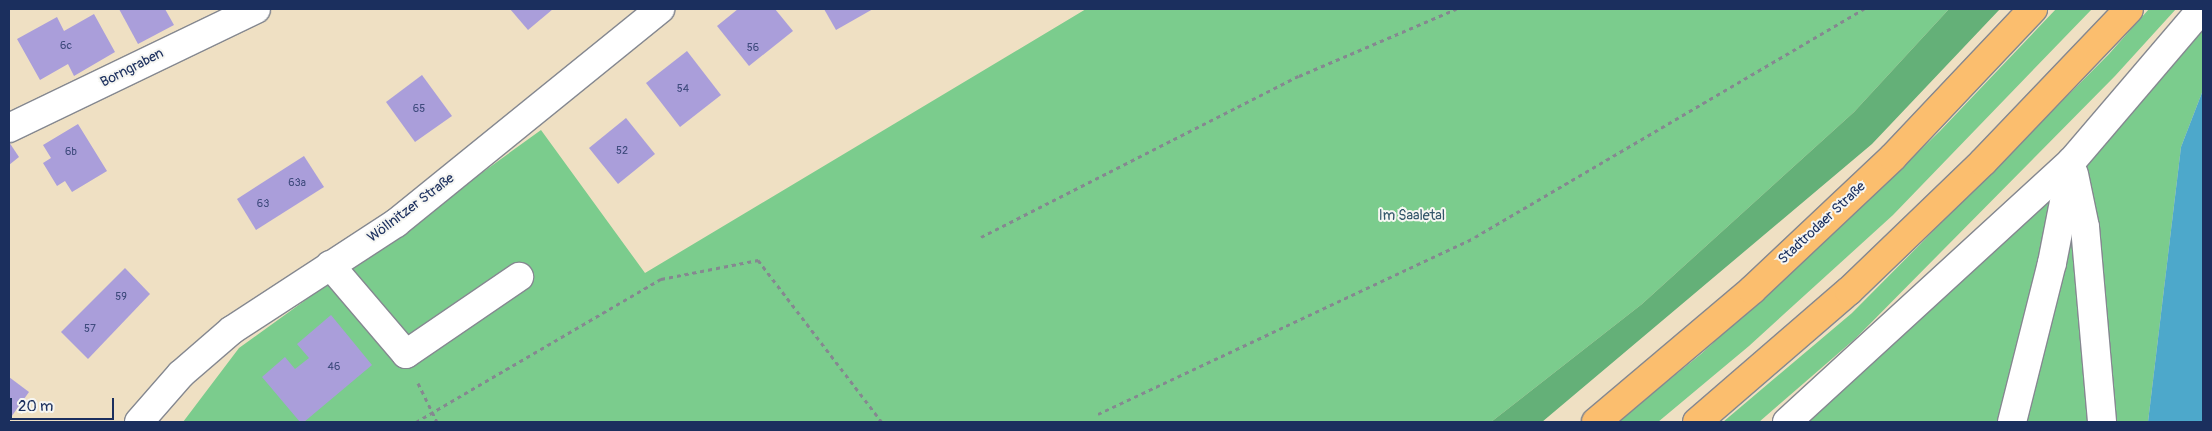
<!DOCTYPE html>
<html>
<head>
<meta charset="utf-8">
<style>
	body { margin:0 }
	#map { position:relative; width:2212px; height:431px; overflow:hidden; background:#efe0c3; font-family:Pangolin,sans-serif }
	div>[style] { position:absolute }
	[style*='--x'] { left:calc(var(--x)*1px); top:calc(var(--y)*1px); width:calc(var(--w)*1px); rotate:calc(var(--a)*1deg) }
	.green>* { inset:0; background:#7bcc8d }
	.forest>* { inset:0; background:#64b078 }
	.water>* { inset:0; background:#4da8cb }
	.building>* { inset:0; background:#aa9eda }
	.path>* { height:3px; margin-top:-1.5px; transform-origin:0; background:repeating-linear-gradient(90deg,#858890 0 4px,transparent 0 8px) }
	.roads { filter:drop-shadow(1px 0 #858890) drop-shadow(-1px 0 #858890) drop-shadow(0 1px #858890) drop-shadow(0 -1px #858890) }
	.minor>* { height:28px; margin:-14px; padding:0 14px; transform-origin:14px; border-radius:14px; background:#fff }
	.major>* { height:28px; margin:-14px; padding:0 14px; transform-origin:14px; border-radius:14px; background:#fbbe6e }
	span { translate:-50% -50%; white-space:nowrap; text-align:center; line-height:1.15; -webkit-text-stroke:4px #f6f6f2; paint-order:stroke }
	.number-label { font-size:11px; color:#3f4b7d }
	.number-label span { -webkit-text-stroke-width:0 }
	.street-label { font-size:14px; color:#1b2f5e }
	.park-label { font-size:14px; color:#33566a }
	.frame { position:absolute; inset:0; border:10px solid #1b2f5e; pointer-events:none }
	.scale { position:absolute; left:10px; top:398px; width:104px; height:22px; box-sizing:border-box; border:2px solid #1b2f5e; border-top:0; padding-left:6px; font-size:15px; line-height:18px; white-space:nowrap; color:#1b2f5e; -webkit-text-stroke:4px #f6f6f2; paint-order:stroke }
</style>
</head>
<body>
<div id="map">
	<div class="green">
		<div style="clip-path:polygon(1086px 9px,1949px 9px,1854px 112px,1642px 304px,1491px 422px,183px 422px,239px 348px,541px 130px,645px 273px)"></div>
		<div style="clip-path:polygon(2056px 9px,2092px 9px,1893px 215px,1749px 346px,1658px 422px,1617px 422px,1701px 354px,1846px 222px,1940px 131px)"></div>
		<div style="clip-path:polygon(2149px 9px,2176px 9px,2115px 76px,1856px 338px,1759px 422px,1723px 422px,1852px 313px,2109px 54px)"></div>
		<div style="clip-path:polygon(2203px 22px,2203px 90px,2181px 147px,2148px 422px,1806px 422px,2026px 221px)"></div>
	</div>
	<div class="forest">
		<div style="clip-path:polygon(1949px 9px,2000px 9px,1872px 144px,1542px 422px,1491px 422px,1642px 304px,1854px 112px)"></div>
	</div>
	<div class="water">
		<div style="clip-path:polygon(2203px 90px,2203px 422px,2148px 422px,2181px 147px)"></div>
	</div>
	<div class="building">
		<div style="clip-path:polygon(119px 9px,165px 9px,174px 25px,138px 44px)"></div>
		<div style="clip-path:polygon(510px 9px,553px 9px,528px 30px)"></div>
		<div style="clip-path:polygon(738px 9px,775px 9px,793px 31px,749px 66px,717px 26px)"></div>
		<div style="clip-path:polygon(824px 9px,873px 9px,836px 30px)"></div>
		<div style="clip-path:polygon(94px 14px,115px 52px,74px 76px,68px 64px,40px 80px,17px 39px,57px 17px,64px 31px)"></div>
		<div style="clip-path:polygon(687px 51px,721px 95px,680px 127px,646px 83px)"></div>
		<div style="clip-path:polygon(422px 75px,452px 116px,415px 142px,386px 102px)"></div>
		<div style="clip-path:polygon(626px 118px,655px 154px,618px 184px,589px 148px)"></div>
		<div style="clip-path:polygon(78px 124px,107px 171px,72px 192px,65px 181px,57px 186px,43px 163px,51px 158px,43px 145px)"></div>
		<div style="clip-path:polygon(9px 142px,19px 157px,9px 165px)"></div>
		<div style="clip-path:polygon(304px 156px,324px 187px,256px 230px,237px 199px)"></div>
		<div style="clip-path:polygon(125px 268px,150px 294px,88px 359px,61px 332px)"></div>
		<div style="clip-path:polygon(331px 315px,372px 365px,304px 422px,300px 422px,262px 377px,285px 357px,295px 369px,309px 358px,297px 344px)"></div>
		<div style="clip-path:polygon(9px 377px,29px 392px,9px 420px)"></div>
	</div>
	<div class="path">
		<div style="--x:981;--y:237;--w:356;--a:-26.9"></div>
		<div style="--x:1299;--y:76;--w:171;--a:-23.1"></div>
		<div style="--x:418;--y:383;--w:43;--a:64"></div>
		<div style="--x:1098;--y:414;--w:416;--a:-25.1"></div>
		<div style="--x:1475;--y:237;--w:451;--a:-30.4"></div>
		<div style="--x:416;--y:422;--w:284;--a:-30.3"></div>
		<div style="--x:661;--y:279;--w:99;--a:-11.1"></div>
		<div style="--x:758;--y:260;--w:204;--a:52.6"></div>
	</div>
	<div class="roads">
		<div class="minor">
			<div style="--x:9;--y:128;--w:274;--a:-25.7"></div>
			<div style="--x:2074;--y:174;--w:54;--a:78.3"></div>
			<div style="--x:2085;--y:227;--w:196;--a:85"></div>
			<div style="--x:330;--y:265;--w:117;--a:49.5"></div>
			<div style="--x:406;--y:354;--w:137;--a:-34.3"></div>
			<div style="--x:139;--y:422;--w:64;--a:-48.8"></div>
			<div style="--x:181;--y:374;--w:67;--a:-40.8"></div>
			<div style="--x:232;--y:330;--w:196;--a:-33.1"></div>
			<div style="--x:396;--y:223;--w:340;--a:-39"></div>
			<div style="--x:1787;--y:422;--w:386;--a:-42.5"></div>
			<div style="--x:2072;--y:161;--w:200;--a:-49.5"></div>
			<div style="--x:2012;--y:422;--w:164;--a:-75.9"></div>
			<div style="--x:2052;--y:263;--w:104;--a:-78.9"></div>
		</div>
		<div class="major">
			<div style="--x:1596;--y:422;--w:204;--a:-40.2"></div>
			<div style="--x:1752;--y:290;--w:194;--a:-43.3"></div>
			<div style="--x:1893;--y:157;--w:204;--a:-46.6"></div>
			<div style="--x:1697;--y:422;--w:201;--a:-40.8"></div>
			<div style="--x:1849;--y:291;--w:186;--a:-43.9"></div>
			<div style="--x:1983;--y:162;--w:211;--a:-46.3"></div>
		</div>
	</div>
	<div class="number-label">
		<span style="left:66px;top:46px">6c</span>
		<span style="left:753px;top:48px">56</span>
		<span style="left:683px;top:89px">54</span>
		<span style="left:419px;top:109px">65</span>
		<span style="left:622px;top:151px">52</span>
		<span style="left:71px;top:152px">6b</span>
		<span style="left:297px;top:183px">63a</span>
		<span style="left:263px;top:204px">63</span>
		<span style="left:121px;top:297px">59</span>
		<span style="left:90px;top:329px">57</span>
		<span style="left:334px;top:367px">46</span>
	</div>
	<div class="street-label">
		<span style="left:132px;top:68px;rotate:-27deg">Borngraben</span>
		<span style="left:411px;top:208px;rotate:-37deg">Wöllnitzer Straße</span>
		<span style="left:1822px;top:223px;rotate:-43deg">Stadtrodaer Straße</span>
	</div>
	<div class="park-label">
		<span style="left:1412px;top:216px">Im Saaletal</span>
	</div>
	<div class="frame"></div>
	<div class="scale">20 m</div>
</div>
</body>
</html>
